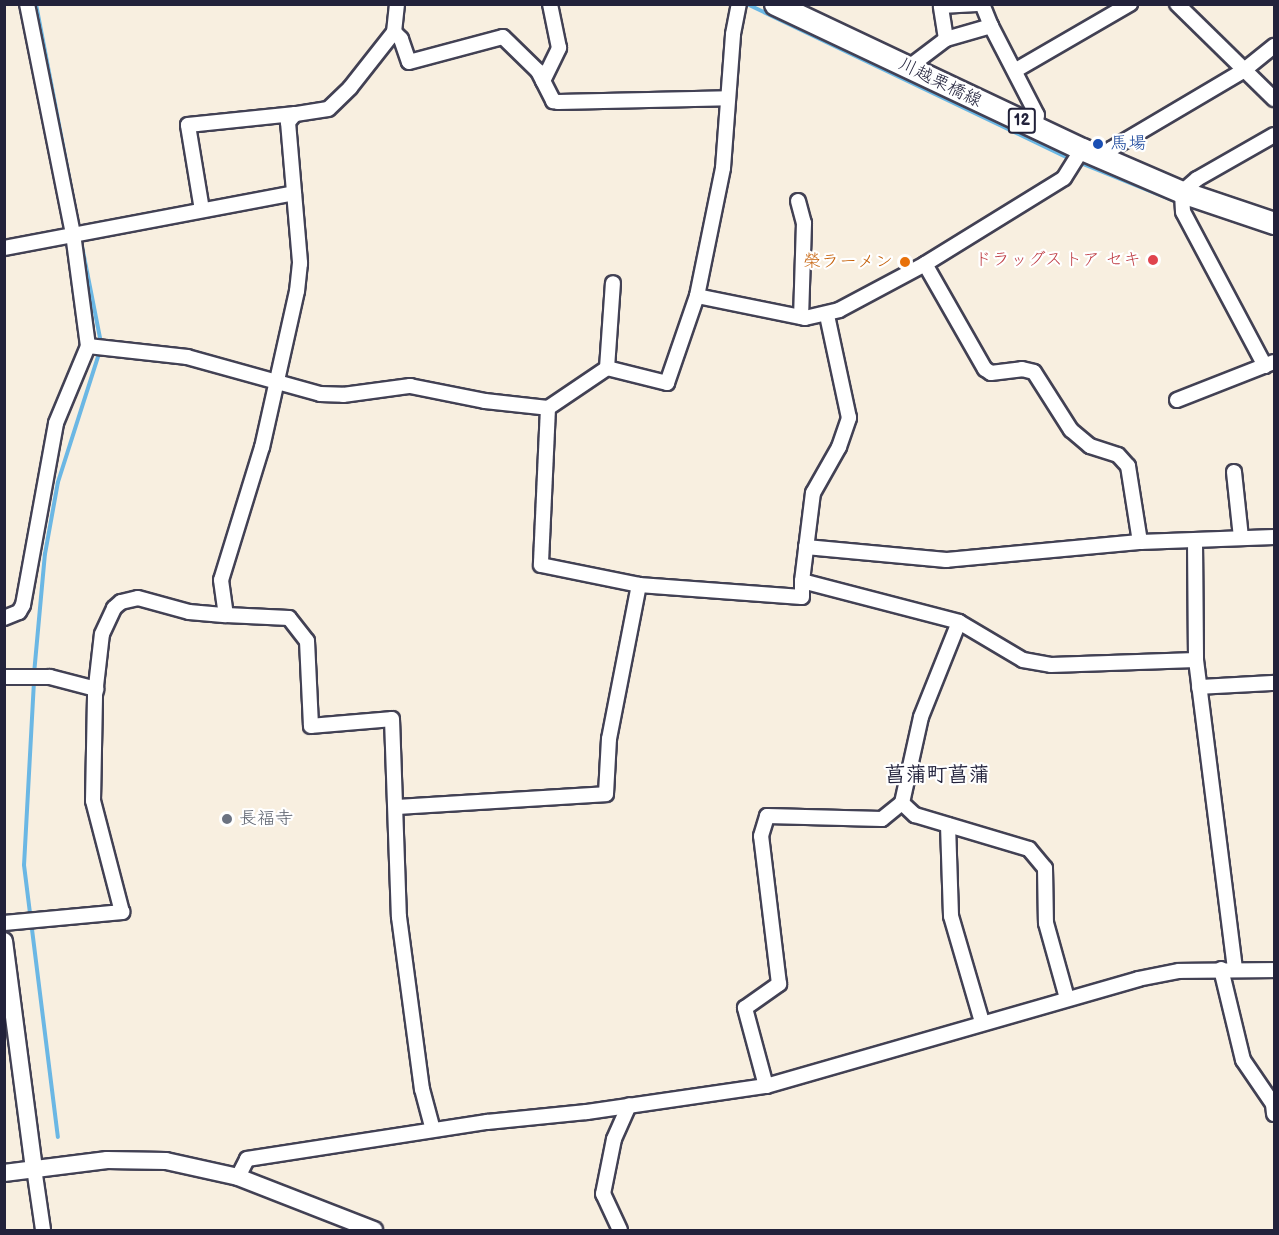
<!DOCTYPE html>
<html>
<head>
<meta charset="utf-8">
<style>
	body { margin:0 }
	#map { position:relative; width:1279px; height:1235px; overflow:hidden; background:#f8efe0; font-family:"Balsamiq Sans","Klee One",sans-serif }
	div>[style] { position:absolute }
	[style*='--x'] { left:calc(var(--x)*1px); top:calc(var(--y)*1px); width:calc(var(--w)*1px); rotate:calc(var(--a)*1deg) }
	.stream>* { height:4px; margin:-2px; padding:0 2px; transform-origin:2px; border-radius:2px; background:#6bb7e4 }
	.roads { filter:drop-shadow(2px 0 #424154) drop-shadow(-2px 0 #424154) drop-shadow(0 2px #424154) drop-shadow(0 -2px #424154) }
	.minor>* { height:14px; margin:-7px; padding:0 7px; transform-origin:7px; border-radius:7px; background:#fff }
	.tertiary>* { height:16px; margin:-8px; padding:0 8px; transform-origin:8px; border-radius:8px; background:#fff }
	.primary>* { height:21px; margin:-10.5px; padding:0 10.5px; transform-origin:10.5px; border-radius:10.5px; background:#fff }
	.dots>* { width:16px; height:16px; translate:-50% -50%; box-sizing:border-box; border:3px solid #fff; border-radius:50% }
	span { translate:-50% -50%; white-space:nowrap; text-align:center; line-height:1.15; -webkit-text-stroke:4.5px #fff; paint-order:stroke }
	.shield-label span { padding:2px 4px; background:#fff; border:2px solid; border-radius:4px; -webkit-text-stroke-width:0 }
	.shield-label { font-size:16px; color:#22223b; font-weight:700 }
	.street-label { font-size:18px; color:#22223b }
	.transit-label { font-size:18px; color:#164399 }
	.left { translate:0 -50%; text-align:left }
	.health-label { font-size:18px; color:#be3a42 }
	.right { translate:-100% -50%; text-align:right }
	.food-label { font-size:18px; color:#c56008 }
	.worship-label { font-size:18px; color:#5b616d }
	.quarter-label { font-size:21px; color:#22223b; font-weight:700 }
	.frame { position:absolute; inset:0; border:6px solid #22223b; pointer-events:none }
</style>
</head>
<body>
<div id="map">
	<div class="stream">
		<div style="--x:36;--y:4;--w:225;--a:79.2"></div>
		<div style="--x:747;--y:4;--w:359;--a:25.6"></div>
		<div style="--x:1078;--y:162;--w:110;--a:21.9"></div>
		<div style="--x:1187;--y:205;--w:35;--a:18"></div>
		<div style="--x:80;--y:236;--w:109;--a:78.9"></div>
		<div style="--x:34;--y:674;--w:121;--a:-84.8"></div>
		<div style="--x:45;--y:554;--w:73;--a:-79.8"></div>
		<div style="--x:58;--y:482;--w:139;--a:-72.3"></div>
		<div style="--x:34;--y:681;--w:184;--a:93.1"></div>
		<div style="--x:24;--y:865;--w:274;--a:82.9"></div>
	</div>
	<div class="roads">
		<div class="minor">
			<div style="--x:397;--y:4;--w:28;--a:96"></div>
			<div style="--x:394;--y:32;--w:71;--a:128.2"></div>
			<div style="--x:350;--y:88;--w:30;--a:136"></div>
			<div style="--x:328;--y:109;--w:33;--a:171"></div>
			<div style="--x:295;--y:114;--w:11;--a:131"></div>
			<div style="--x:288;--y:122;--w:142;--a:85.1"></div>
			<div style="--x:300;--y:263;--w:28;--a:96"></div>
			<div style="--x:297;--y:291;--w:160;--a:102.6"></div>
			<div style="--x:262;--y:447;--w:139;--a:107.1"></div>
			<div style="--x:221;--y:580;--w:35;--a:82"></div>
			<div style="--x:226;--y:615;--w:63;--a:2.7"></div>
			<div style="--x:289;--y:618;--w:29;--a:52"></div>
			<div style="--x:307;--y:641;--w:85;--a:87.3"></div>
			<div style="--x:311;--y:726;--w:81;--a:-4.9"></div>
			<div style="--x:392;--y:719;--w:198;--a:88"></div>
			<div style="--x:399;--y:917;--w:174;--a:82.4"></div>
			<div style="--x:422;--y:1089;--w:42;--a:75"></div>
			<div style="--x:1177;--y:4;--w:136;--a:44.4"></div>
			<div style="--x:991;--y:26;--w:100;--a:62.7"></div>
			<div style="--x:1037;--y:115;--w:13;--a:99"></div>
			<div style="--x:394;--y:32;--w:10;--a:45"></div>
			<div style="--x:401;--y:39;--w:24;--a:71"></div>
			<div style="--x:409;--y:62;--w:97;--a:-14.9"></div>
			<div style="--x:503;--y:37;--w:49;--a:44.2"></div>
			<div style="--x:538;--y:71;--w:34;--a:63"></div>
			<div style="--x:553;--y:101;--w:5;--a:11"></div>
			<div style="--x:558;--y:102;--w:170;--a:-1.3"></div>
			<div style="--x:946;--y:39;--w:33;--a:-99"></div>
			<div style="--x:941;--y:6;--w:36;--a:-3"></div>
			<div style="--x:909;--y:67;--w:46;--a:-37.1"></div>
			<div style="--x:946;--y:39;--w:47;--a:-16.1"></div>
			<div style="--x:991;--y:26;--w:24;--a:-112"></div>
			<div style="--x:1016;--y:70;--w:132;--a:-30.1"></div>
			<div style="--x:543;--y:81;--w:37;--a:-64"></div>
			<div style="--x:559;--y:48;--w:45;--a:-101.6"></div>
			<div style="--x:1104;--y:159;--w:12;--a:-55"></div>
			<div style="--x:1111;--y:149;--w:153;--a:-30.6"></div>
			<div style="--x:1243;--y:71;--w:40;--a:-39"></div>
			<div style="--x:798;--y:201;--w:23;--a:75"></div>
			<div style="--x:804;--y:223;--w:94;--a:91.8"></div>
			<div style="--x:202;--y:210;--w:86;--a:-99.4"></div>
			<div style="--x:188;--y:125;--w:108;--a:-5.9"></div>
			<div style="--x:4;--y:248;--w:295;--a:-10.7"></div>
			<div style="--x:925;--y:264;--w:121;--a:60.3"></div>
			<div style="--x:985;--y:369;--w:7;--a:34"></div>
			<div style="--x:991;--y:373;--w:31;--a:-7"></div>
			<div style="--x:1022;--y:369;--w:12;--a:14"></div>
			<div style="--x:1034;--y:372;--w:69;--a:57.5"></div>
			<div style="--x:1071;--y:430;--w:25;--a:40"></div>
			<div style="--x:1090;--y:446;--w:29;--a:18"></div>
			<div style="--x:1118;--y:455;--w:15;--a:48"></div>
			<div style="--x:1128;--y:466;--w:77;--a:81"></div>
			<div style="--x:1140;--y:542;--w:134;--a:-2.1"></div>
			<div style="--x:697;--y:296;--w:110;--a:11.5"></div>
			<div style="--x:805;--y:318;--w:35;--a:-13"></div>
			<div style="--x:839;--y:310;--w:98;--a:-28.1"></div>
			<div style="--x:925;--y:264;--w:163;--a:-31.7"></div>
			<div style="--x:1064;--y:178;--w:34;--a:-58"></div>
			<div style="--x:88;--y:346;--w:100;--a:6.3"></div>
			<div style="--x:187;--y:357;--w:138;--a:15.5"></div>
			<div style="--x:320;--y:394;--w:23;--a:2"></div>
			<div style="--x:343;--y:395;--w:68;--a:-7.7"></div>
			<div style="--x:410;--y:386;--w:76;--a:11.3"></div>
			<div style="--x:485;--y:401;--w:63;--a:6.3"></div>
			<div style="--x:548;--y:408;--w:157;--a:92.6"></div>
			<div style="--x:541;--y:565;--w:100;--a:11.5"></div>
			<div style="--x:639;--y:585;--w:163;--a:4.2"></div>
			<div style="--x:802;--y:597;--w:16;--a:-90"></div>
			<div style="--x:802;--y:581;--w:162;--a:14.6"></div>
			<div style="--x:959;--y:622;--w:74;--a:30.7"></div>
			<div style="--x:1023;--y:660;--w:28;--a:10"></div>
			<div style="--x:1051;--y:665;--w:145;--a:-2"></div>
			<div style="--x:1265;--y:366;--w:174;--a:-118"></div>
			<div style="--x:1183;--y:212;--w:20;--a:-93"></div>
			<div style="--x:1182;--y:192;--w:20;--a:-41"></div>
			<div style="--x:1197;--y:179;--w:89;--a:-29.7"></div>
			<div style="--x:607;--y:368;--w:85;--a:-86"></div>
			<div style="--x:1177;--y:400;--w:104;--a:-21.4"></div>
			<div style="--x:548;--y:408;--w:71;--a:-34.1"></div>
			<div style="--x:607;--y:368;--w:62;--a:14"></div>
			<div style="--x:667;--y:383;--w:92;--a:-71"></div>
			<div style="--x:697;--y:296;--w:131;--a:-78.5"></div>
			<div style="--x:723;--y:168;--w:134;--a:-85.7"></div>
			<div style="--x:733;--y:34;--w:31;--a:-79"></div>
			<div style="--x:1234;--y:472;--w:65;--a:83.9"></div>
			<div style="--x:1195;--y:542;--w:118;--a:89.5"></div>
			<div style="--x:1196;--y:660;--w:310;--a:82.8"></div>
			<div style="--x:806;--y:547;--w:141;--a:5.3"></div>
			<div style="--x:946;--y:560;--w:195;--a:-5.3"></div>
			<div style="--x:802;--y:581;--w:89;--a:-82.9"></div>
			<div style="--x:813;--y:493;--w:53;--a:-60.5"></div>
			<div style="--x:839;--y:447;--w:31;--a:-71"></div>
			<div style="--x:849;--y:418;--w:105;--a:-102.1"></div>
			<div style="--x:4;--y:618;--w:16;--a:-22"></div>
			<div style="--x:19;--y:612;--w:8;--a:-60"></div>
			<div style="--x:23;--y:605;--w:185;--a:-79.7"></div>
			<div style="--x:56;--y:423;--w:83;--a:-67.4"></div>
			<div style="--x:88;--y:346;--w:113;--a:-97.6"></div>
			<div style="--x:73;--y:234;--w:235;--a:-101.3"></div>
			<div style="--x:959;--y:622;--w:102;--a:111.8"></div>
			<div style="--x:921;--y:717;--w:88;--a:102.5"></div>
			<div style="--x:902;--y:803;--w:18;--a:43"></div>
			<div style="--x:915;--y:815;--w:119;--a:16.6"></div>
			<div style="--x:1029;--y:849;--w:25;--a:50"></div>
			<div style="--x:1045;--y:868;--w:55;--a:89"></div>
			<div style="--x:1046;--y:923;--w:78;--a:74.4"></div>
			<div style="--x:4;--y:677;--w:46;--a:0"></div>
			<div style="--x:50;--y:677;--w:48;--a:14.6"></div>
			<div style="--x:1199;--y:687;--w:75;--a:-3.1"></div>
			<div style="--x:396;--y:807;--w:210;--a:-3.5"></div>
			<div style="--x:606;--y:794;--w:55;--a:-86.9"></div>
			<div style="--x:609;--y:739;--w:157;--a:-79"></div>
			<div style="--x:948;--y:825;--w:91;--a:88.1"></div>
			<div style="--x:951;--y:916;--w:110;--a:73.7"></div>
			<div style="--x:4;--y:923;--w:119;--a:-5.3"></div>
			<div style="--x:122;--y:912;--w:115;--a:-104.6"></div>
			<div style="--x:93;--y:801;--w:106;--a:-88.9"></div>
			<div style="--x:95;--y:695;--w:61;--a:-83.5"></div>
			<div style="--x:102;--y:634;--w:29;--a:-65"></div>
			<div style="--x:114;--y:608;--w:9;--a:-41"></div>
			<div style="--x:121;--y:602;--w:17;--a:-13"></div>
			<div style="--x:138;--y:598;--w:53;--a:15.4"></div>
			<div style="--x:189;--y:612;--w:37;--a:5"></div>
			<div style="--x:1221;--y:969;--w:94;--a:76.4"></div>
			<div style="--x:1243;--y:1060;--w:53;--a:55.7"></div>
			<div style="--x:1273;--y:1104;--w:10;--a:84"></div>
			<div style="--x:766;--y:1086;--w:81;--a:-105.1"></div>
			<div style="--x:745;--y:1008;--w:42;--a:-35.2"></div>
			<div style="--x:779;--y:984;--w:149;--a:-96.9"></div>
			<div style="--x:761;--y:836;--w:21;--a:-73"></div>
			<div style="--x:767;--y:816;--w:115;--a:1.5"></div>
			<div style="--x:882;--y:819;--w:26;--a:-39"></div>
			<div style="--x:34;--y:1168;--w:63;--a:81.7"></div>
			<div style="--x:238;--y:1177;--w:20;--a:-63"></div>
			<div style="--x:247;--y:1159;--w:243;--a:-8.8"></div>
			<div style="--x:487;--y:1122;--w:100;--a:-5.7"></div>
			<div style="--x:587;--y:1112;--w:181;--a:-8.3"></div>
			<div style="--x:766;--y:1086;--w:387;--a:-16"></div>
			<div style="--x:1138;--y:979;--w:42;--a:-11"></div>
			<div style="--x:1179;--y:971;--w:95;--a:-0.6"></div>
			<div style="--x:620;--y:1230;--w:40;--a:-115"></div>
			<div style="--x:603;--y:1194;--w:56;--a:-78.7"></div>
			<div style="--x:614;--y:1139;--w:37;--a:-66"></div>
		</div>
		<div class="tertiary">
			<div style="--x:4;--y:941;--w:229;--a:82.5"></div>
			<div style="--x:4;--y:1173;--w:104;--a:-7.2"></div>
			<div style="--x:107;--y:1160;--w:59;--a:1"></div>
			<div style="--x:166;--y:1161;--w:74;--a:12.5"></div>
			<div style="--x:238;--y:1177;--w:146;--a:21.3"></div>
		</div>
		<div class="primary">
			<div style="--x:775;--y:4;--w:340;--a:25.3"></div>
			<div style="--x:1082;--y:149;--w:109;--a:23.3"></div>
			<div style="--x:1182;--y:192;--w:97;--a:18.6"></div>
		</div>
	</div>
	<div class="dots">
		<div style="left:1098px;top:144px;background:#1a4fb4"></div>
		<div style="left:1153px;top:260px;background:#e0444e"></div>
		<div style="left:905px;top:262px;background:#e8710a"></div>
		<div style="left:227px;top:819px;background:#6b7280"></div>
	</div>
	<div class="shield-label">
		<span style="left:1022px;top:121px">12</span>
	</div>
	<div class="street-label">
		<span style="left:940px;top:83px;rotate:26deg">川越栗橋線</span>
	</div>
	<div class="transit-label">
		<span class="left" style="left:1110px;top:144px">馬場</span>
	</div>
	<div class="health-label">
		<span class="right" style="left:1141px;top:260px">ドラッグストア セキ</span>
	</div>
	<div class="food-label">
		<span class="right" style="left:893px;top:262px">榮ラーメン</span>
	</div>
	<div class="worship-label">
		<span class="left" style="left:239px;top:819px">長福寺</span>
	</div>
	<div class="quarter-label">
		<span style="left:937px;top:775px">菖蒲町菖蒲</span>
	</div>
	<div class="frame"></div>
</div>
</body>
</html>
